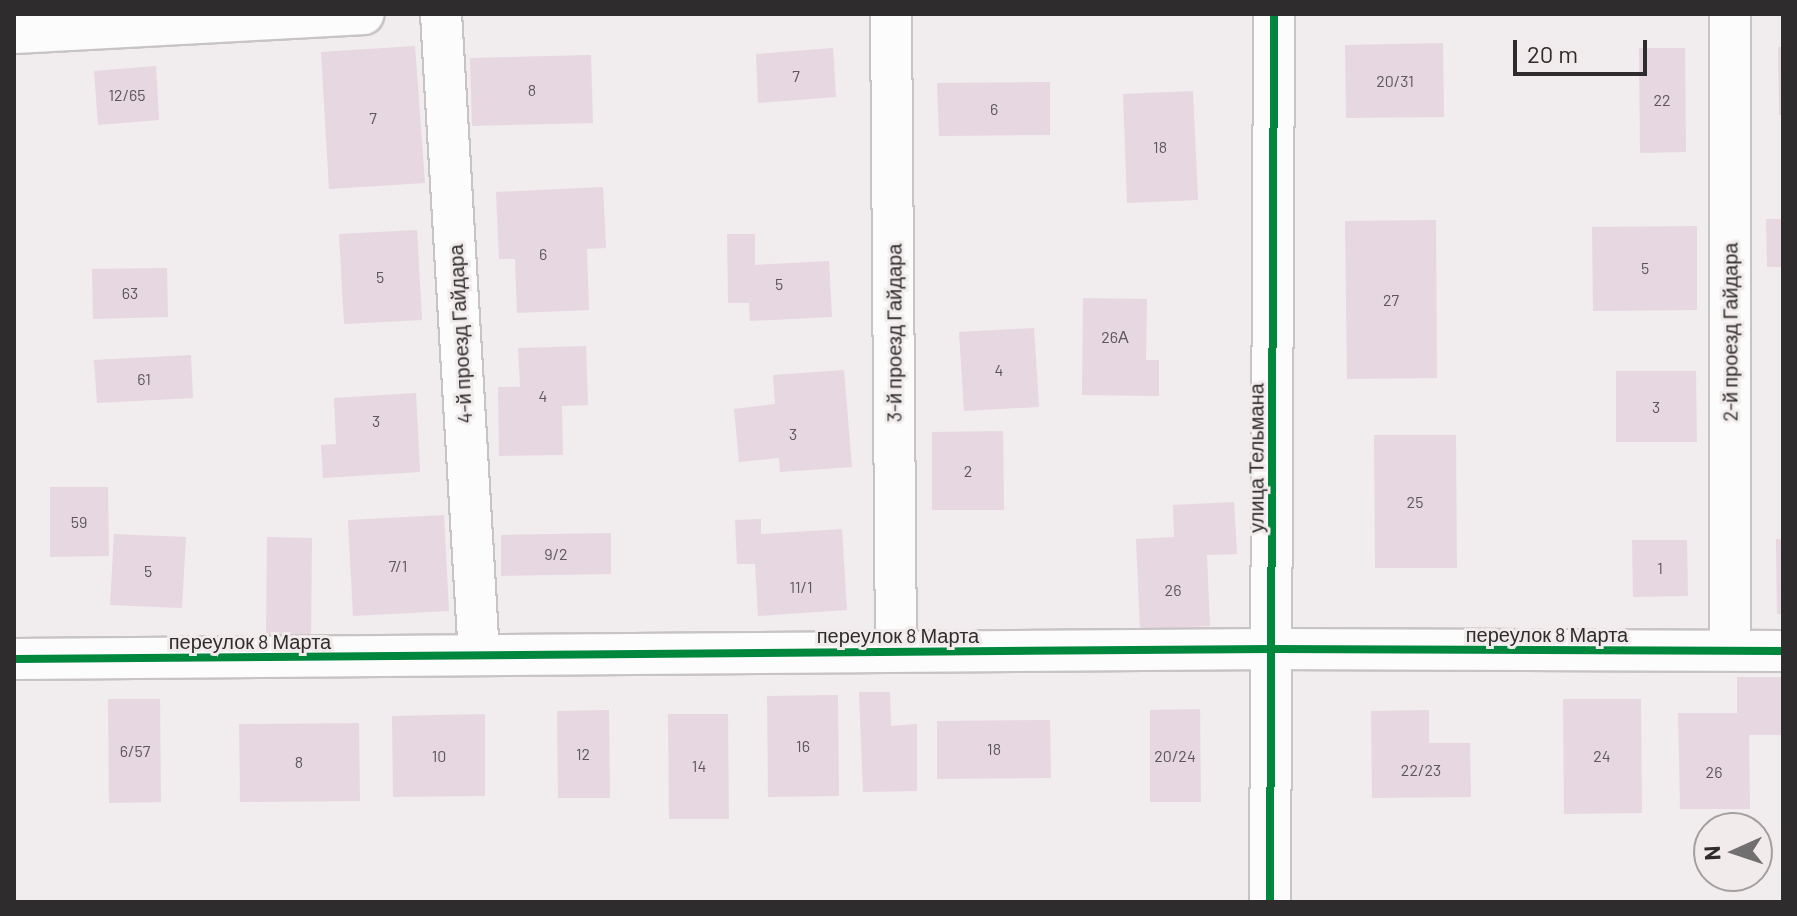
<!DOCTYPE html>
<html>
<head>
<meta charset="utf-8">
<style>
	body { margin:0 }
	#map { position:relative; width:1797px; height:916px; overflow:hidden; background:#f1eced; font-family:Barlow,sans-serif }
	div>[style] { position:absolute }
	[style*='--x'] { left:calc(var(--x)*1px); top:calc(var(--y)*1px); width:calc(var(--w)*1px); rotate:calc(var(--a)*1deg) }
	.building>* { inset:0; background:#e7d7e0 }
	.roads { filter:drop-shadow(2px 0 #c8c4c5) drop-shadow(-2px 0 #c8c4c5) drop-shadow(0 2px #c8c4c5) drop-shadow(0 -2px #c8c4c5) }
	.minor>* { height:40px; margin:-20px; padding:0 20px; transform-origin:20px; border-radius:20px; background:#fdfcfc }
	.cycleway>* { height:8px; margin:-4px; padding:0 4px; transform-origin:4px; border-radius:4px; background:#00873e }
	span { translate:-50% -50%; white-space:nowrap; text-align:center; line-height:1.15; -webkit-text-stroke:6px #f2ebec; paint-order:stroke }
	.number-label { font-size:16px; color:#5c5759 }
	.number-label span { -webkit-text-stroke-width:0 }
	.street-label { font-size:20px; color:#2e2c2c }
	.frame { position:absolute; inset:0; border:16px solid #2e2c2c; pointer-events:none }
	.north { position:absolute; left:1693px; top:812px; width:80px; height:80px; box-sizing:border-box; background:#f2ebec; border:2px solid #a49f9f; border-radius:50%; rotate:267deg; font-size:22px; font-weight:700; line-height:32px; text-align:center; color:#2e2c2c }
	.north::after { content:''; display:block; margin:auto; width:28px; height:36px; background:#726f70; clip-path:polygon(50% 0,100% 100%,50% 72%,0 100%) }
	.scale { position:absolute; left:1513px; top:40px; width:134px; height:36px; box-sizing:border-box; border:4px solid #2e2c2c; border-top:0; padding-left:10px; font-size:24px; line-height:28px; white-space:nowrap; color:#2e2c2c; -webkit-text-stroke:6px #f2ebec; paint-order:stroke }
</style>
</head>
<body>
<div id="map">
	<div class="building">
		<div style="clip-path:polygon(1443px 43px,1444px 117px,1346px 118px,1345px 45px)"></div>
		<div style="clip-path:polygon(415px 46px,425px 183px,329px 189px,321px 52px)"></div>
		<div style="clip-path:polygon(1778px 47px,1783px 47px,1783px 115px,1779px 115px)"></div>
		<div style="clip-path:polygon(833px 48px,836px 97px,758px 103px,756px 54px)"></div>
		<div style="clip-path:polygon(1639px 48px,1685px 48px,1686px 152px,1640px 153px)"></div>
		<div style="clip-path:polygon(591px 55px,593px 123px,472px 126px,470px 58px)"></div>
		<div style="clip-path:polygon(156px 66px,159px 120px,98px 125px,94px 71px)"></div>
		<div style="clip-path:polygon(1050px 82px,1050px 135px,939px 136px,937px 83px)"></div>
		<div style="clip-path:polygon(1193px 91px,1198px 200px,1127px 203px,1123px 94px)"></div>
		<div style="clip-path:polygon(603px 187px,606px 248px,587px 249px,589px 310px,517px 313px,515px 259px,499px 259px,496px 192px)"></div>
		<div style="clip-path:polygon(1766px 219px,1783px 219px,1783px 267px,1767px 267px)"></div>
		<div style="clip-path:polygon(1436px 220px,1437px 378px,1347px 379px,1345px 221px)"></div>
		<div style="clip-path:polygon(1697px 226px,1697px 310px,1593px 311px,1592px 227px)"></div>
		<div style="clip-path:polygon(417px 230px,422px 320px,344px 324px,339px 234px)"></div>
		<div style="clip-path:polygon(727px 234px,755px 234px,755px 265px,829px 261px,832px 317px,750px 321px,749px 303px,728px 303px)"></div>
		<div style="clip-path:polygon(167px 268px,168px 317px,93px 319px,92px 269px)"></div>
		<div style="clip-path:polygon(1083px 298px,1147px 299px,1146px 360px,1159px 360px,1159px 396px,1082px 395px)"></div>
		<div style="clip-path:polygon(1034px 328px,1039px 407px,964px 411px,959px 332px)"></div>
		<div style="clip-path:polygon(586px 346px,588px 405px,562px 406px,563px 455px,499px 456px,498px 387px,520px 387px,518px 348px)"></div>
		<div style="clip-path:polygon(191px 355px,193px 398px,97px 403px,94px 360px)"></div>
		<div style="clip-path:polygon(844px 370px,852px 467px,780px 472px,779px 458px,739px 462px,734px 409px,775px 404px,773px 375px)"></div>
		<div style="clip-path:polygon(1616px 371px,1696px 371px,1697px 442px,1616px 442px)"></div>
		<div style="clip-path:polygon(416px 393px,420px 472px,323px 478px,321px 445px,336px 444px,334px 398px)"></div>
		<div style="clip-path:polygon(1003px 431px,1004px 510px,932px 510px,932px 432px)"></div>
		<div style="clip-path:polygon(1374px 435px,1456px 435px,1457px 568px,1375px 568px)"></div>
		<div style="clip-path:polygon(50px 487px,108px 487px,109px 556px,50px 557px)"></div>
		<div style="clip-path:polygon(1234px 502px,1237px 554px,1207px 555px,1210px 626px,1140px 629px,1136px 539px,1174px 537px,1173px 505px)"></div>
		<div style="clip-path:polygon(444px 515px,449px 611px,353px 616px,348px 520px)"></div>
		<div style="clip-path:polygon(761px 519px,761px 534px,842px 529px,847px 610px,758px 616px,755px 564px,737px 564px,735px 520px)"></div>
		<div style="clip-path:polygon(611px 533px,611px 574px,501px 576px,501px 535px)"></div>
		<div style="clip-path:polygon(114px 534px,186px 537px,182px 608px,110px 605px)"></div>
		<div style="clip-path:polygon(267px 537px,312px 538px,311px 639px,266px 638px)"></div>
		<div style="clip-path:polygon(1776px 539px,1783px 539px,1783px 614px,1777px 614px)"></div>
		<div style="clip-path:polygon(1632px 540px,1687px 540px,1688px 596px,1633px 597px)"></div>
		<div style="clip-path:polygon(1737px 677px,1782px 677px,1782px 735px,1749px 735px,1750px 809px,1680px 809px,1678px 713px,1737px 713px)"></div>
		<div style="clip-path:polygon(859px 692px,890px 692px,891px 726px,917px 724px,917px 791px,863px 792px)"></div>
		<div style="clip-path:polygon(838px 695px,839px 796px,768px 797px,767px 696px)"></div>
		<div style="clip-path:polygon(108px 699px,160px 699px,161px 802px,109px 803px)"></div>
		<div style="clip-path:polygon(1563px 699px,1641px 699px,1642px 813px,1564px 814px)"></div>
		<div style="clip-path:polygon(1200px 709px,1201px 802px,1150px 802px,1150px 710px)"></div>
		<div style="clip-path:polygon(609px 710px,610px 798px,558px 798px,557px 711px)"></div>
		<div style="clip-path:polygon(1429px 710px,1429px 743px,1470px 743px,1471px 797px,1372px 798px,1371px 711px)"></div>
		<div style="clip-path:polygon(485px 714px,485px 796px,393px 797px,392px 716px)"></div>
		<div style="clip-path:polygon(668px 714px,728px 714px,729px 819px,669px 819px)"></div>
		<div style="clip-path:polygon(1050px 720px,1051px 778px,937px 779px,937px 721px)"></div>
		<div style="clip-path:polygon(359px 723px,360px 801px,240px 802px,239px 724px)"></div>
	</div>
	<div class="roads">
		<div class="minor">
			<div style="--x:441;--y:14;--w:642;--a:86.61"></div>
			<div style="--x:891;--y:14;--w:637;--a:89.55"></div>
			<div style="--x:1730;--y:14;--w:636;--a:90"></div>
			<div style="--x:14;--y:33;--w:350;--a:-3.1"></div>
			<div style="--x:14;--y:659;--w:1257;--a:-0.46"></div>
			<div style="--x:1271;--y:649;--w:512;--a:0.22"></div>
			<div style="--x:1270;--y:902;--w:888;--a:-89.74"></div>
		</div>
	</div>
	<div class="cycleway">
		<div style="--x:14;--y:659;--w:1257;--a:-0.46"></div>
		<div style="--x:1271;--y:649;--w:512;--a:0.22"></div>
		<div style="--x:1270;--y:902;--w:888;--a:-89.74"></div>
	</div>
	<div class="number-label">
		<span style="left:796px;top:76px">7</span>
		<span style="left:1395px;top:81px">20/31</span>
		<span style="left:532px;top:90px">8</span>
		<span style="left:127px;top:95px">12/65</span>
		<span style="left:1662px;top:100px">22</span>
		<span style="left:994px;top:109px">6</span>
		<span style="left:373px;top:118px">7</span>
		<span style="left:1160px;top:147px">18</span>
		<span style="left:543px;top:254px">6</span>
		<span style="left:1645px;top:268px">5</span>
		<span style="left:380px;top:277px">5</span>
		<span style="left:779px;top:284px">5</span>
		<span style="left:130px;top:293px">63</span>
		<span style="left:1391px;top:300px">27</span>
		<span style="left:1115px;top:337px">26А</span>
		<span style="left:999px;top:370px">4</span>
		<span style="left:144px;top:379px">61</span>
		<span style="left:543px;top:396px">4</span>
		<span style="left:1656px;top:407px">3</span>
		<span style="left:376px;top:421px">3</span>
		<span style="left:793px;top:434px">3</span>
		<span style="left:968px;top:471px">2</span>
		<span style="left:1415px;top:502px">25</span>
		<span style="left:79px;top:522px">59</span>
		<span style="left:556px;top:554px">9/2</span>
		<span style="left:398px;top:566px">7/1</span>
		<span style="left:1660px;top:568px">1</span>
		<span style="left:148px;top:571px">5</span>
		<span style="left:801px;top:587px">11/1</span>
		<span style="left:1173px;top:590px">26</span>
		<span style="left:803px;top:746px">16</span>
		<span style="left:994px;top:749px">18</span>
		<span style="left:135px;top:751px">6/57</span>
		<span style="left:583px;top:754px">12</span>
		<span style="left:439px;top:756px">10</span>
		<span style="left:1175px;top:756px">20/24</span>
		<span style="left:1602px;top:756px">24</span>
		<span style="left:299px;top:762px">8</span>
		<span style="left:699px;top:766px">14</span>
		<span style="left:1421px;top:770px">22/23</span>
		<span style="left:1714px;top:772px">26</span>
	</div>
	<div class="street-label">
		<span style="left:1730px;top:332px;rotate:-90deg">2-й проезд Гайдара</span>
		<span style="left:894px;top:333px;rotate:-90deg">3-й проезд Гайдара</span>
		<span style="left:460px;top:334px;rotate:-93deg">4-й проезд Гайдара</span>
		<span style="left:1256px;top:458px;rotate:-90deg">улица Тельмана</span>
		<span style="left:1547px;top:634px">переулок 8 Марта</span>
		<span style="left:898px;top:635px">переулок 8 Марта</span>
		<span style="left:250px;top:641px">переулок 8 Марта</span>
	</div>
	<div class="frame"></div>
	<div class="north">N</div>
	<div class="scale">20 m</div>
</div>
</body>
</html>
